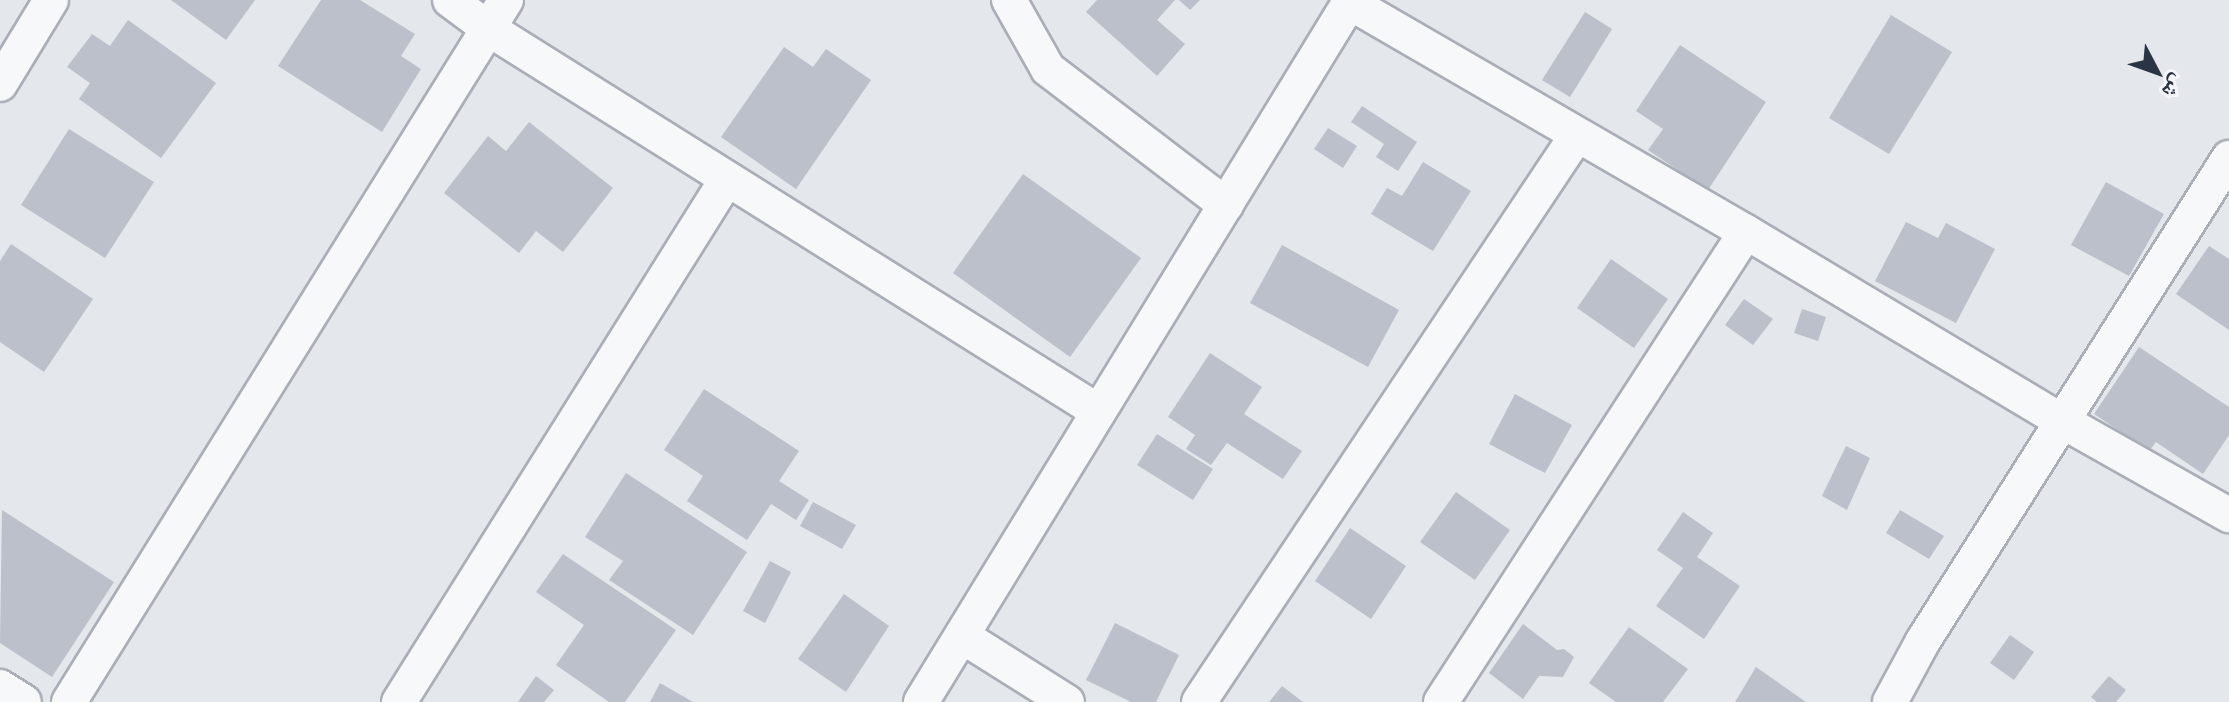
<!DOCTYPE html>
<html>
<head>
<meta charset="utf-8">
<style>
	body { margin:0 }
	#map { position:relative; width:2229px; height:702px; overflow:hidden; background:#e4e7ec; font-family:"Open Sans","Noto Naskh Arabic",sans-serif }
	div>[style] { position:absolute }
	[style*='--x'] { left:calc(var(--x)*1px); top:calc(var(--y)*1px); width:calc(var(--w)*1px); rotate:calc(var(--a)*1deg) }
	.building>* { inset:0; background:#bbc0ca }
	.roads { filter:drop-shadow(2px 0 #a9aeb7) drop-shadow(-2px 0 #a9aeb7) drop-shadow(0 2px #a9aeb7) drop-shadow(0 -2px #a9aeb7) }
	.street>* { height:34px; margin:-17px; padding:0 17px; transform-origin:17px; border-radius:17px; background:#f7f8fa }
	span { translate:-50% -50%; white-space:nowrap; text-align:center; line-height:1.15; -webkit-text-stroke:8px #f4f6f9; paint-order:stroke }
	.north { position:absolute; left:2117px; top:32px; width:80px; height:80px; -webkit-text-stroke:6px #f4f6f9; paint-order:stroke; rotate:131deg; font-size:22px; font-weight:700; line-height:32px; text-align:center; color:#2b3445 }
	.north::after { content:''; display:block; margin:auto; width:28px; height:36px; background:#2b3445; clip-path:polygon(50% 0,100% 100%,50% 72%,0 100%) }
</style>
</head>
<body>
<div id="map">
	<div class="building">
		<div style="clip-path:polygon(171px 0,255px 0,226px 40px)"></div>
		<div style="clip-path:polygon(321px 0,360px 0,415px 34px,401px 56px,421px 69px,382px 132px,278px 66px)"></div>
		<div style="clip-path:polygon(1097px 0,1175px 0,1157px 20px,1185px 44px,1157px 76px,1086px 12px)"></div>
		<div style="clip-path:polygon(1179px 0,1200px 0,1190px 10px)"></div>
		<div style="clip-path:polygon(1585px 12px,1612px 29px,1570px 97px,1542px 80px)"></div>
		<div style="clip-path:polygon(1891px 15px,1952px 52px,1889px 154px,1829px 118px)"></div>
		<div style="clip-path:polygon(128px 20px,216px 83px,161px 158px,79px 99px,90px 83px,67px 67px,92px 34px,110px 46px)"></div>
		<div style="clip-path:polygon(1680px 45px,1766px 102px,1708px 190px,1648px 150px,1663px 129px,1636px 111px)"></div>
		<div style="clip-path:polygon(784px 47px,813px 67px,826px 49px,871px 80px,796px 189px,721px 137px)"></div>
		<div style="clip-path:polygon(1362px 106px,1417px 142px,1398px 171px,1376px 157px,1384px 144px,1351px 122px)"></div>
		<div style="clip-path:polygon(529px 122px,613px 188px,563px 252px,536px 231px,519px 253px,444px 193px,488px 136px,506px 151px)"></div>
		<div style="clip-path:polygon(1328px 128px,1357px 146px,1343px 168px,1314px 149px)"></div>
		<div style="clip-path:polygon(69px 129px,154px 182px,105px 258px,21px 205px)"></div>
		<div style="clip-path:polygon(1423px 162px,1471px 191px,1433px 251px,1371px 214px,1387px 188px,1402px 196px)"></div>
		<div style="clip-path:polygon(1023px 174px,1141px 258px,1070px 357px,953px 273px)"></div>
		<div style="clip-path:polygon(2106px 182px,2164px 214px,2129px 276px,2071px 245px)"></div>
		<div style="clip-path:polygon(1906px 222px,1938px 238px,1946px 223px,1995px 249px,1956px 323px,1875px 281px)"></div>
		<div style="clip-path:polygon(11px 244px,93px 299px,44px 372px,0 342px,0 261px)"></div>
		<div style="clip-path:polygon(1282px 245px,1399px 310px,1368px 367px,1250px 303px)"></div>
		<div style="clip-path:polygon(2209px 246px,2229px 259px,2229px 330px,2176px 294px)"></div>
		<div style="clip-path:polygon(1611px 259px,1668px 299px,1634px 348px,1577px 308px)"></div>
		<div style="clip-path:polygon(1744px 299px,1773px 319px,1753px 345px,1725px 325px)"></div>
		<div style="clip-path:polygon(1802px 309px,1826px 317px,1818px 341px,1794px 333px)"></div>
		<div style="clip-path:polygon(2139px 347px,2229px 407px,2229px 435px,2203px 474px,2156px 442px,2149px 451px,2094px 414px)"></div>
		<div style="clip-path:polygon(1210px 353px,1262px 387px,1244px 414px,1302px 451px,1283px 479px,1227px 443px,1211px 465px,1186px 449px,1195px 435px,1168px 417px)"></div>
		<div style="clip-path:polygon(704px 389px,799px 451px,779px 481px,809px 500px,796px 520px,771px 504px,747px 540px,687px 501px,703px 476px,664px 450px)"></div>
		<div style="clip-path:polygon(1515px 394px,1572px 425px,1545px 473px,1489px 444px)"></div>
		<div style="clip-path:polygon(1157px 434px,1213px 469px,1193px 500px,1137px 465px)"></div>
		<div style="clip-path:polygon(1846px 446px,1870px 458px,1847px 510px,1822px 496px)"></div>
		<div style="clip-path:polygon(626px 473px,747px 552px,693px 635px,609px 580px,623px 561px,585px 537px)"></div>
		<div style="clip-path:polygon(1456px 492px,1510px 530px,1475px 580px,1420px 542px)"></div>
		<div style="clip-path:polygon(813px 502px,856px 525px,842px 549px,800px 526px)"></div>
		<div style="clip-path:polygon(2px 510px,114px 582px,52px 677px,0 643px)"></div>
		<div style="clip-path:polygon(1900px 510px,1944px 536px,1929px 559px,1886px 533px)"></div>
		<div style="clip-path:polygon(1683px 512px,1713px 533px,1697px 557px,1740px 586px,1704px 639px,1656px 606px,1683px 568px,1657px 550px)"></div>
		<div style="clip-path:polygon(1350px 528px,1406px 566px,1371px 619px,1315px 581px)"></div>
		<div style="clip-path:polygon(563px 554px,676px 630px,625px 702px,609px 702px,556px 665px,584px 625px,536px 592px)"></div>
		<div style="clip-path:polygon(770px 561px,791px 572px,765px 623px,743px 611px)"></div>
		<div style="clip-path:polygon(844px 594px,889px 626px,846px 692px,798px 659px)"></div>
		<div style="clip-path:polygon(1115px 623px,1179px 655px,1156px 702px,1131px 702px,1086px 680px)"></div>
		<div style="clip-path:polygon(1523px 624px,1557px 650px,1564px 649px,1574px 657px,1563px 677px,1539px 676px,1523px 699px,1489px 673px)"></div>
		<div style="clip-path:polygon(1629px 627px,1688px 669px,1663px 702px,1616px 702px,1589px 683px)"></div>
		<div style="clip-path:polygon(2010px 635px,2034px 652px,2014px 680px,1990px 663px)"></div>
		<div style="clip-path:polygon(1756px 667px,1806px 702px,1735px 702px)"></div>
		<div style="clip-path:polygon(536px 676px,554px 690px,544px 702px,518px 702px)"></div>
		<div style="clip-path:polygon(2109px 676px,2126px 690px,2116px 702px,2097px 702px,2091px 697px)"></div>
		<div style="clip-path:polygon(660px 683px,693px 702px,650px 702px)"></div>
		<div style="clip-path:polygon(1282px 686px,1303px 702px,1269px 702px)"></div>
	</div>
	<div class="roads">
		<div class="street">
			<div style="--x:450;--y:0;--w:49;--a:36.6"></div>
			<div style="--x:489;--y:29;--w:717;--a:32.12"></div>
			<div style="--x:1009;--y:0;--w:79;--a:60.5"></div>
			<div style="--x:1048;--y:69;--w:224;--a:37.4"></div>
			<div style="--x:1349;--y:2;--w:459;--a:30.1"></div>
			<div style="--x:1746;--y:232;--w:368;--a:30.9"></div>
			<div style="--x:2062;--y:421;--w:192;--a:29.4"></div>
			<div style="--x:0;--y:84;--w:98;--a:-58.7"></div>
			<div style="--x:962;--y:636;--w:124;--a:32.2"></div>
			<div style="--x:0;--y:687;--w:28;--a:32"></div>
			<div style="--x:69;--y:702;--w:827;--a:-58.1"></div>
			<div style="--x:399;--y:702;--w:617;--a:-57.91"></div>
			<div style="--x:921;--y:702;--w:823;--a:-58.51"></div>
			<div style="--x:1199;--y:702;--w:681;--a:-56.31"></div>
			<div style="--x:1441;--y:702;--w:560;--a:-57.02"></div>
			<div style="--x:1890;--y:702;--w:69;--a:-61.6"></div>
			<div style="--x:1923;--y:641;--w:572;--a:-57.64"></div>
		</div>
	</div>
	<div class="north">ش</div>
</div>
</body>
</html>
